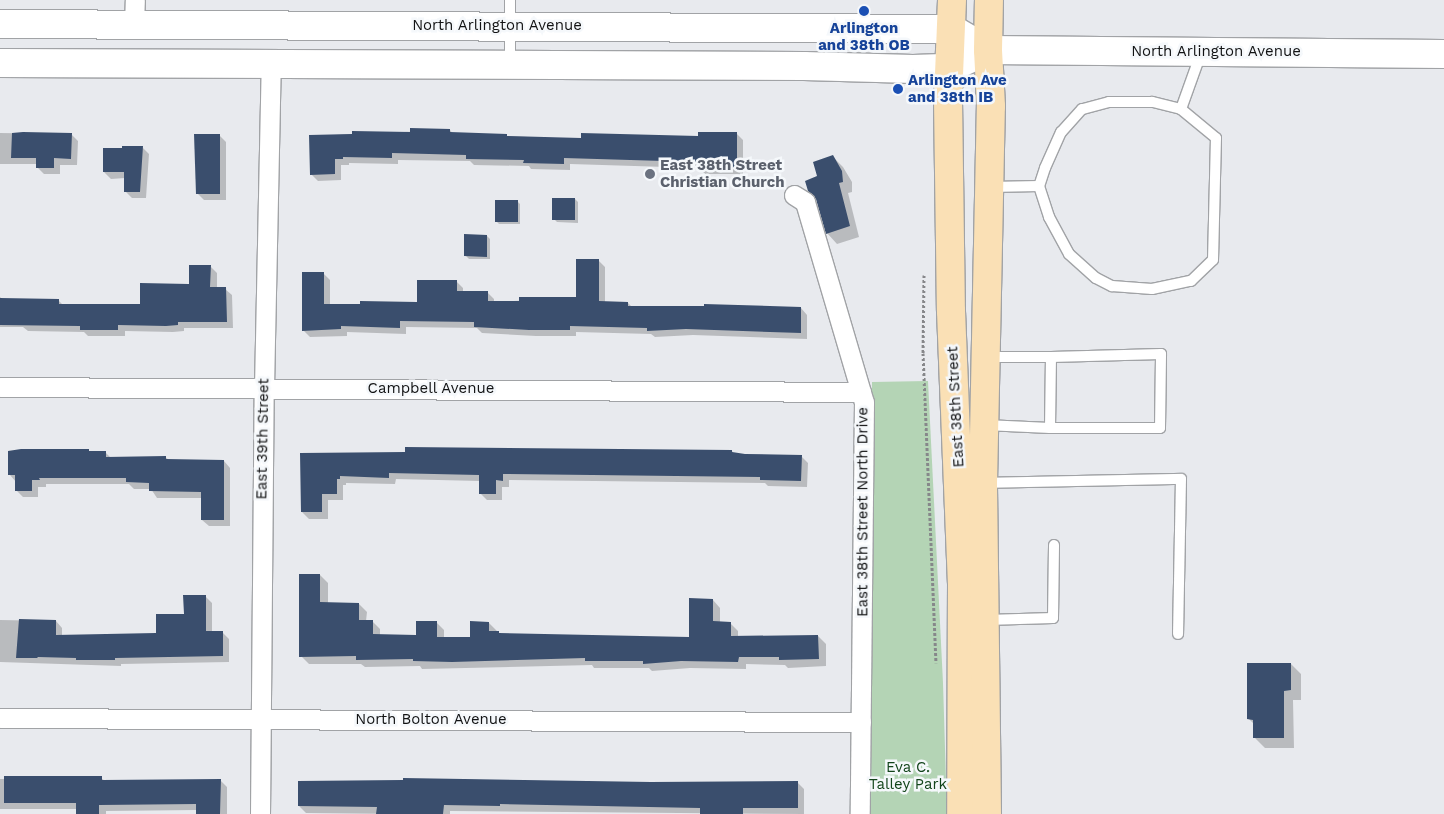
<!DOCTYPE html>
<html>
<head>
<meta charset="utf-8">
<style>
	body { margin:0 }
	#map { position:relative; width:1444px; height:814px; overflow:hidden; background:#e8eaee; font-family:"Work Sans",sans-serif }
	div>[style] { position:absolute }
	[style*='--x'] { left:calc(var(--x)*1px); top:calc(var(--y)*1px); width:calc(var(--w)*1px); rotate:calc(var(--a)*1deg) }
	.green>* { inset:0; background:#b4d4b5 }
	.shadow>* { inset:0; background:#0003 }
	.building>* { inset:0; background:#3a4e6d }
	.path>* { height:3px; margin-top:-1.5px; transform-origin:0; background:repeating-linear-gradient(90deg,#86878a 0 2.5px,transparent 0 5px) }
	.roads { filter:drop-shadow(1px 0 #a1a3a6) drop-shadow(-1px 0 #a1a3a6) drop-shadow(0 1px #a1a3a6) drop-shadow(0 -1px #a1a3a6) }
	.service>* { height:10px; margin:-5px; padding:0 5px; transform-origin:5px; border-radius:5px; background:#fff }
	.minor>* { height:19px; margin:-9.5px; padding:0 9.5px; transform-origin:9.5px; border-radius:9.5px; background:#fff }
	.secondary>* { height:28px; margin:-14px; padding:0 14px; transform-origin:14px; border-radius:14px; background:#fff }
	.primary>* { height:28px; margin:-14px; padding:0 14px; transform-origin:14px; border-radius:14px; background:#fae0b5 }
	.dots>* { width:14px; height:14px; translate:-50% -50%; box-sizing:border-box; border:2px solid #f5f8fb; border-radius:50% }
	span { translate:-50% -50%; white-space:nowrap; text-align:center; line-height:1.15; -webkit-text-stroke:5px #f5f8fb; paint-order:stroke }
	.street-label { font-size:15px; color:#121314 }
	.transit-label { font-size:15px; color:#164399; font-weight:700 }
	.left { translate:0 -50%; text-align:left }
	.worship-label { font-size:15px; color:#5b616d; font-weight:700 }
	.park-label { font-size:15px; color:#12441a }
</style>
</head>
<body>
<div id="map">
	<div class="green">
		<div style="clip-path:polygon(928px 381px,943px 683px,947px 814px,871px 814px,872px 382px)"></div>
	</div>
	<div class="shadow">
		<div style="clip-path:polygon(450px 130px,453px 134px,582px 139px,699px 137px,736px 133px,743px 140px,743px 174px,705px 174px,699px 168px,570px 164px,570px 170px,531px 169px,529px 166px,474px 165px,470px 161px,398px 160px,398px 164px,349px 163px,349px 165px,341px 165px,341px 180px,318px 181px,311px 174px,311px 136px)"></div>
		<div style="clip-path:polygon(0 133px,71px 134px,78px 141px,77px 165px,60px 165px,60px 174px,44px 174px,37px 167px,37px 164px,0 164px)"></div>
		<div style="clip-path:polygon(219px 135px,226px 142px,226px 200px,204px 200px,197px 193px)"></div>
		<div style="clip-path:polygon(142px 147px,149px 154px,146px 198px,132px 198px,125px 191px,125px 178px,111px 179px,104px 172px)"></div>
		<div style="clip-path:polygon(833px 157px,843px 167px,852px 182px,852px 192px,848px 193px,859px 237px,837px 244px,827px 233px,819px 177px)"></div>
		<div style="clip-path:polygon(575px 199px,578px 202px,578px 223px,557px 222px,554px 219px)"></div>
		<div style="clip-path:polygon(517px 201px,520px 204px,520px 224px,499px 224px,496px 221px)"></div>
		<div style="clip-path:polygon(487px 236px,490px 239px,490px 259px,469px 259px,466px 256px)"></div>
		<div style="clip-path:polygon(598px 260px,605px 267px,605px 302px,628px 303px,632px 307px,801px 308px,807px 315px,807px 339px,693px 335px,655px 337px,651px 334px,576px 332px,576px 336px,536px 336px,482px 333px,477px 328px,406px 327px,406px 334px,347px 332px,347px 336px,310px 337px,303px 330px,323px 273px,330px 280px,330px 305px,418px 304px,456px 281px,463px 288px,463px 292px,487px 292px,494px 299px,494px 302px,577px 298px)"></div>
		<div style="clip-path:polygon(210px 266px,217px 273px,217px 289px,225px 289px,232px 295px,233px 328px,184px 328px,184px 331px,173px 332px,125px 331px,125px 336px,88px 336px,84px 332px,28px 331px,23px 327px,0 327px,0 297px,3px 300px,59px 301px,63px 305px,141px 305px,190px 285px)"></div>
		<div style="clip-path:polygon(732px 451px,734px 454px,801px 456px,808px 463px,807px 487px,768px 486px,765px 483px,509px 480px,509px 487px,502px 487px,502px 500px,487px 500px,480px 493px,480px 481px,396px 479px,395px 484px,346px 483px,346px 485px,343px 485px,343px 500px,328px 500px,328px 519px,309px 519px,302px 512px,302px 454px)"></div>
		<div style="clip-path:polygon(91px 453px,106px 453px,111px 458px,165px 457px,169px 460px,224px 461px,230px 468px,230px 526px,209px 526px,202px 520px,202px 498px,157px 498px,151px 489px,134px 489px,129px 484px,46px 484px,46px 487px,38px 487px,38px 497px,23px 497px,16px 490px,16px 482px,10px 475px)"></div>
		<div style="clip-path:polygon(320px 575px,328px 583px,328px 604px,359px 604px,367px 612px,366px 621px,372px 621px,380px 629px,380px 636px,417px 636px,436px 622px,444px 630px,444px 638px,471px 639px,489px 623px,500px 634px,690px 639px,713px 600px,720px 608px,720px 623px,730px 623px,738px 631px,738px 637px,818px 636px,826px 644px,826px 666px,788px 668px,785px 665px,746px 664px,746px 669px,690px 668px,652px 671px,649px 668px,594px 668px,592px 665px,422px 669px,420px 666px,365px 667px,361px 664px,309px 664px,301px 656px)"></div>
		<div style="clip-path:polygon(206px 597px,212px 603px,212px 632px,223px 633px,229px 639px,229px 662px,121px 664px,121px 666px,0 662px,0 620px,56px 621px,62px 628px,62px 636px,157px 634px,185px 615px)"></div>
		<div style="clip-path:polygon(1291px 664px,1301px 674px,1301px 700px,1293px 700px,1294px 748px,1265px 748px,1255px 738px,1255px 725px,1249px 719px)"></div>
		<div style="clip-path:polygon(101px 778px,105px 781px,220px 780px,227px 787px,227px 814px,197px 814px,197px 810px,106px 811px,106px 814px,77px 814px,78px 809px,0 809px,0 779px)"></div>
		<div style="clip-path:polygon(428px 779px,651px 783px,797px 782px,804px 789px,804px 814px,450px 811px,450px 814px,428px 814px)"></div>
		<div style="clip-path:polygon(299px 782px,403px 814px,306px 813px,299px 806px)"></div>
	</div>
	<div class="building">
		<div style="clip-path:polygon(410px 128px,450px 129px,450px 132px,507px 134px,507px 136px,581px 138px,581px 133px,698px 136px,698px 132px,737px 132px,737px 168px,697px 168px,697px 162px,564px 158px,564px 164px,523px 163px,524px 160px,466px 159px,466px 155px,392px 153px,392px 158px,343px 157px,343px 159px,335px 159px,335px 174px,310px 175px,309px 135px,352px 134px,352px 131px,410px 132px)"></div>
		<div style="clip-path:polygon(23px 132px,72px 133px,71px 159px,54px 158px,54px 168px,36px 168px,36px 158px,11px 158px,12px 133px)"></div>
		<div style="clip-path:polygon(194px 134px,220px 134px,220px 194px,196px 194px)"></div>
		<div style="clip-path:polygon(122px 146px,143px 146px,140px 192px,124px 192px,124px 172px,103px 172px,103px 148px,122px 148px)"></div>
		<div style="clip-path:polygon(833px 155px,842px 171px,843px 182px,839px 183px,850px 226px,826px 234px,816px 199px,808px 191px,805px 181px,817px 176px,813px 162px)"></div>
		<div style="clip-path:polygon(552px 198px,575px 198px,575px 220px,552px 220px)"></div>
		<div style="clip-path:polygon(495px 200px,518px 200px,518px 222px,495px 222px)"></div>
		<div style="clip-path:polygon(464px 234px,487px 235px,487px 257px,464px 256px)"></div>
		<div style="clip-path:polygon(576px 259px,599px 259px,599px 301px,628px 302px,628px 306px,704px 306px,704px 304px,801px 307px,801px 333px,686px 329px,647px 331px,647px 328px,570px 326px,570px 330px,529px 330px,474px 327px,474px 322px,400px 321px,400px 328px,341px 326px,341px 329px,302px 331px,302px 272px,324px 272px,324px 304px,360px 304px,360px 301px,417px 302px,417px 280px,457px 280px,457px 291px,488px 291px,488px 301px,519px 301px,519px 297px,576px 297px)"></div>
		<div style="clip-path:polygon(189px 265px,211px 265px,210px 287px,226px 287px,227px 322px,178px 322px,178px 325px,166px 326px,118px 325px,118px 330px,80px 330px,80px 326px,0 325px,0 298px,59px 299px,59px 304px,140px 304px,140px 283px,189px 284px)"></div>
		<div style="clip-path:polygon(405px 447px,732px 450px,732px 452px,745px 454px,802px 455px,801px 481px,760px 480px,760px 477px,503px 474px,503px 481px,496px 480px,496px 494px,479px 494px,479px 475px,389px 473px,389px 478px,340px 476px,340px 479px,337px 479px,337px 494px,322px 494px,322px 512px,301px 512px,300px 453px,405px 452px)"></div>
		<div style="clip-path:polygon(21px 449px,89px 449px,89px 451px,106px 451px,106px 457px,166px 456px,166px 459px,224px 460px,224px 520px,201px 520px,201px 492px,149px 491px,149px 483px,126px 482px,126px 478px,39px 478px,40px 480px,32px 480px,32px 491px,15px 491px,15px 475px,8px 475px,8px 451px)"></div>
		<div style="clip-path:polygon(299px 574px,320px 574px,320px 602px,359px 603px,359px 620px,373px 620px,373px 634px,416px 635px,416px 621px,437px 621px,437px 637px,470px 637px,470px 621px,489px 622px,489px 631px,499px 631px,499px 633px,689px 637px,689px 598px,713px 599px,713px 621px,731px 622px,731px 636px,818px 635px,819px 659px,779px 660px,779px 657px,739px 657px,738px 662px,681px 661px,643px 664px,643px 661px,585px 661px,585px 658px,452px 662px,413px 661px,413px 659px,356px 660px,356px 656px,299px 657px)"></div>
		<div style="clip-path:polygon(183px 595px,206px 595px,206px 631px,223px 631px,223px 656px,115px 658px,115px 660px,76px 660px,76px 658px,38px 657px,37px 658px,16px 658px,19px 619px,56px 620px,56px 635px,156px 633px,156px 614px,184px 614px)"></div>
		<div style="clip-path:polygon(1247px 663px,1291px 663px,1291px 690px,1284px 691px,1284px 738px,1253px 738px,1253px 720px,1247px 719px)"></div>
		<div style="clip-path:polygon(4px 776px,102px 776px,102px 780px,221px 779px,220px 814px,196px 814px,196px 804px,99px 805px,99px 814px,76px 814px,76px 803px,4px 803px)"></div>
		<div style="clip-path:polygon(403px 778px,651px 782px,798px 781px,798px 808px,743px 808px,743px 814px,700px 814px,700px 808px,500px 804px,500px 806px,444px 805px,443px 814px,376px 814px,377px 807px,298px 806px,298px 781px,403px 780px)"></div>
	</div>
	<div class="path">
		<div style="--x:924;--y:275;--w:78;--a:90.7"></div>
		<div style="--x:923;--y:353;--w:310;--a:87.6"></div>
	</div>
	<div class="roads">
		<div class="service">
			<div style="--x:510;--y:64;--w:64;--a:-90"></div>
			<div style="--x:1181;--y:109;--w:59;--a:-70.3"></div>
			<div style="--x:990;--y:187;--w:49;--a:-1.2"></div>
			<div style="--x:1039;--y:186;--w:33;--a:72"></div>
			<div style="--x:1049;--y:217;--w:42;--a:61.6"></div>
			<div style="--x:1069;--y:254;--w:36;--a:42"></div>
			<div style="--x:1096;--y:278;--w:18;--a:27"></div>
			<div style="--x:1112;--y:286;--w:40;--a:4.3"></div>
			<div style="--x:1152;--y:289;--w:40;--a:-12"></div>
			<div style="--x:1191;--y:281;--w:30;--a:-44"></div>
			<div style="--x:1213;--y:260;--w:122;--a:-88.6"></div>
			<div style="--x:1216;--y:138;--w:45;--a:-140.4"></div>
			<div style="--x:1181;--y:109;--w:30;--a:-166"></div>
			<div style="--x:1152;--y:102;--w:43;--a:180"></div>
			<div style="--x:1109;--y:102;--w:28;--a:165"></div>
			<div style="--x:1082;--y:109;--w:31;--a:132"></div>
			<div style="--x:1061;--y:132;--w:39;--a:114"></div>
			<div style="--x:1045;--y:168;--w:19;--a:108"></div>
			<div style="--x:985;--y:425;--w:65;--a:2.6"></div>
			<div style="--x:1050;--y:428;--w:71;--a:-89.2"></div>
			<div style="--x:1051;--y:357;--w:63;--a:180"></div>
			<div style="--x:1050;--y:428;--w:110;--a:0"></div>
			<div style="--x:1160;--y:428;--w:74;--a:-89.2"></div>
			<div style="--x:1161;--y:354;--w:110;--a:178.4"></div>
			<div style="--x:984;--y:483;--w:197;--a:-1.2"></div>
			<div style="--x:1181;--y:479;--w:155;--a:91.1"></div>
			<div style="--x:986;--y:620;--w:67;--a:-1.7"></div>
			<div style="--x:1053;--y:618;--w:73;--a:-89.2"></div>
		</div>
		<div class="minor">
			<div style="--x:134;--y:24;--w:24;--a:-88"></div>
			<div style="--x:794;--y:195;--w:13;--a:32"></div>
			<div style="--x:805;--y:202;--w:209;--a:73.6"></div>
			<div style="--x:864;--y:402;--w:412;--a:90.6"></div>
			<div style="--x:0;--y:387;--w:861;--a:0.33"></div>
			<div style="--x:0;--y:718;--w:861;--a:0.27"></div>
			<div style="--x:260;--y:814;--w:426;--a:-89.5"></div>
			<div style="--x:264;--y:388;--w:324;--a:-88.8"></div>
		</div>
		<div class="secondary">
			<div style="--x:0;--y:24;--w:952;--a:0.3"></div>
			<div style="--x:952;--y:29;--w:42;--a:30.3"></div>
			<div style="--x:0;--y:63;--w:804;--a:0.21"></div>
			<div style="--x:804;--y:66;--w:109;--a:1.6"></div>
			<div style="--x:913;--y:69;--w:37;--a:-2"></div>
			<div style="--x:950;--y:68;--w:42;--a:-25.3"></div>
			<div style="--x:988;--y:50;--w:456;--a:0.5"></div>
		</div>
		<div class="primary">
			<div style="--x:952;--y:0;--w:100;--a:92.3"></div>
			<div style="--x:948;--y:100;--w:211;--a:89.2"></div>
			<div style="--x:951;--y:311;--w:272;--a:87.7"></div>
			<div style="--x:962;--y:583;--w:231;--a:90.2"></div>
			<div style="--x:987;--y:814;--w:331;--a:-90.7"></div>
			<div style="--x:983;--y:483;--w:377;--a:-88.8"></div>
			<div style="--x:991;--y:106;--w:56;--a:-93.1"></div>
			<div style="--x:988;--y:50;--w:50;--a:-88.9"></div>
		</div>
	</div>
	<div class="dots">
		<div style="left:864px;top:11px;background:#1a4fb4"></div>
		<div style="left:898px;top:89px;background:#1a4fb4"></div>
		<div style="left:650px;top:174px;background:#6b7280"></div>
	</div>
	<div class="street-label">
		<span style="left:497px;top:26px">North Arlington Avenue</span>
		<span style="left:1216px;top:52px">North Arlington Avenue</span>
		<span style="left:431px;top:389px">Campbell Avenue</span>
		<span style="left:956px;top:407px;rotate:-93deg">East 38th Street</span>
		<span style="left:263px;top:439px;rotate:-89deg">East 39th Street</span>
		<span style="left:863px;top:512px;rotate:-90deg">East 38th Street North Drive</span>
		<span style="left:431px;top:720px">North Bolton Avenue</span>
	</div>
	<div class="transit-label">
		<span style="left:864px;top:37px">Arlington<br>and 38th OB</span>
		<span class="left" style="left:908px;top:89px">Arlington Ave<br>and 38th IB</span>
	</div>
	<div class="worship-label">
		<span class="left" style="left:660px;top:174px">East 38th Street<br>Christian Church</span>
	</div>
	<div class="park-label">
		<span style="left:908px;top:776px">Eva C.<br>Talley Park</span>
	</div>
</div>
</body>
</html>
